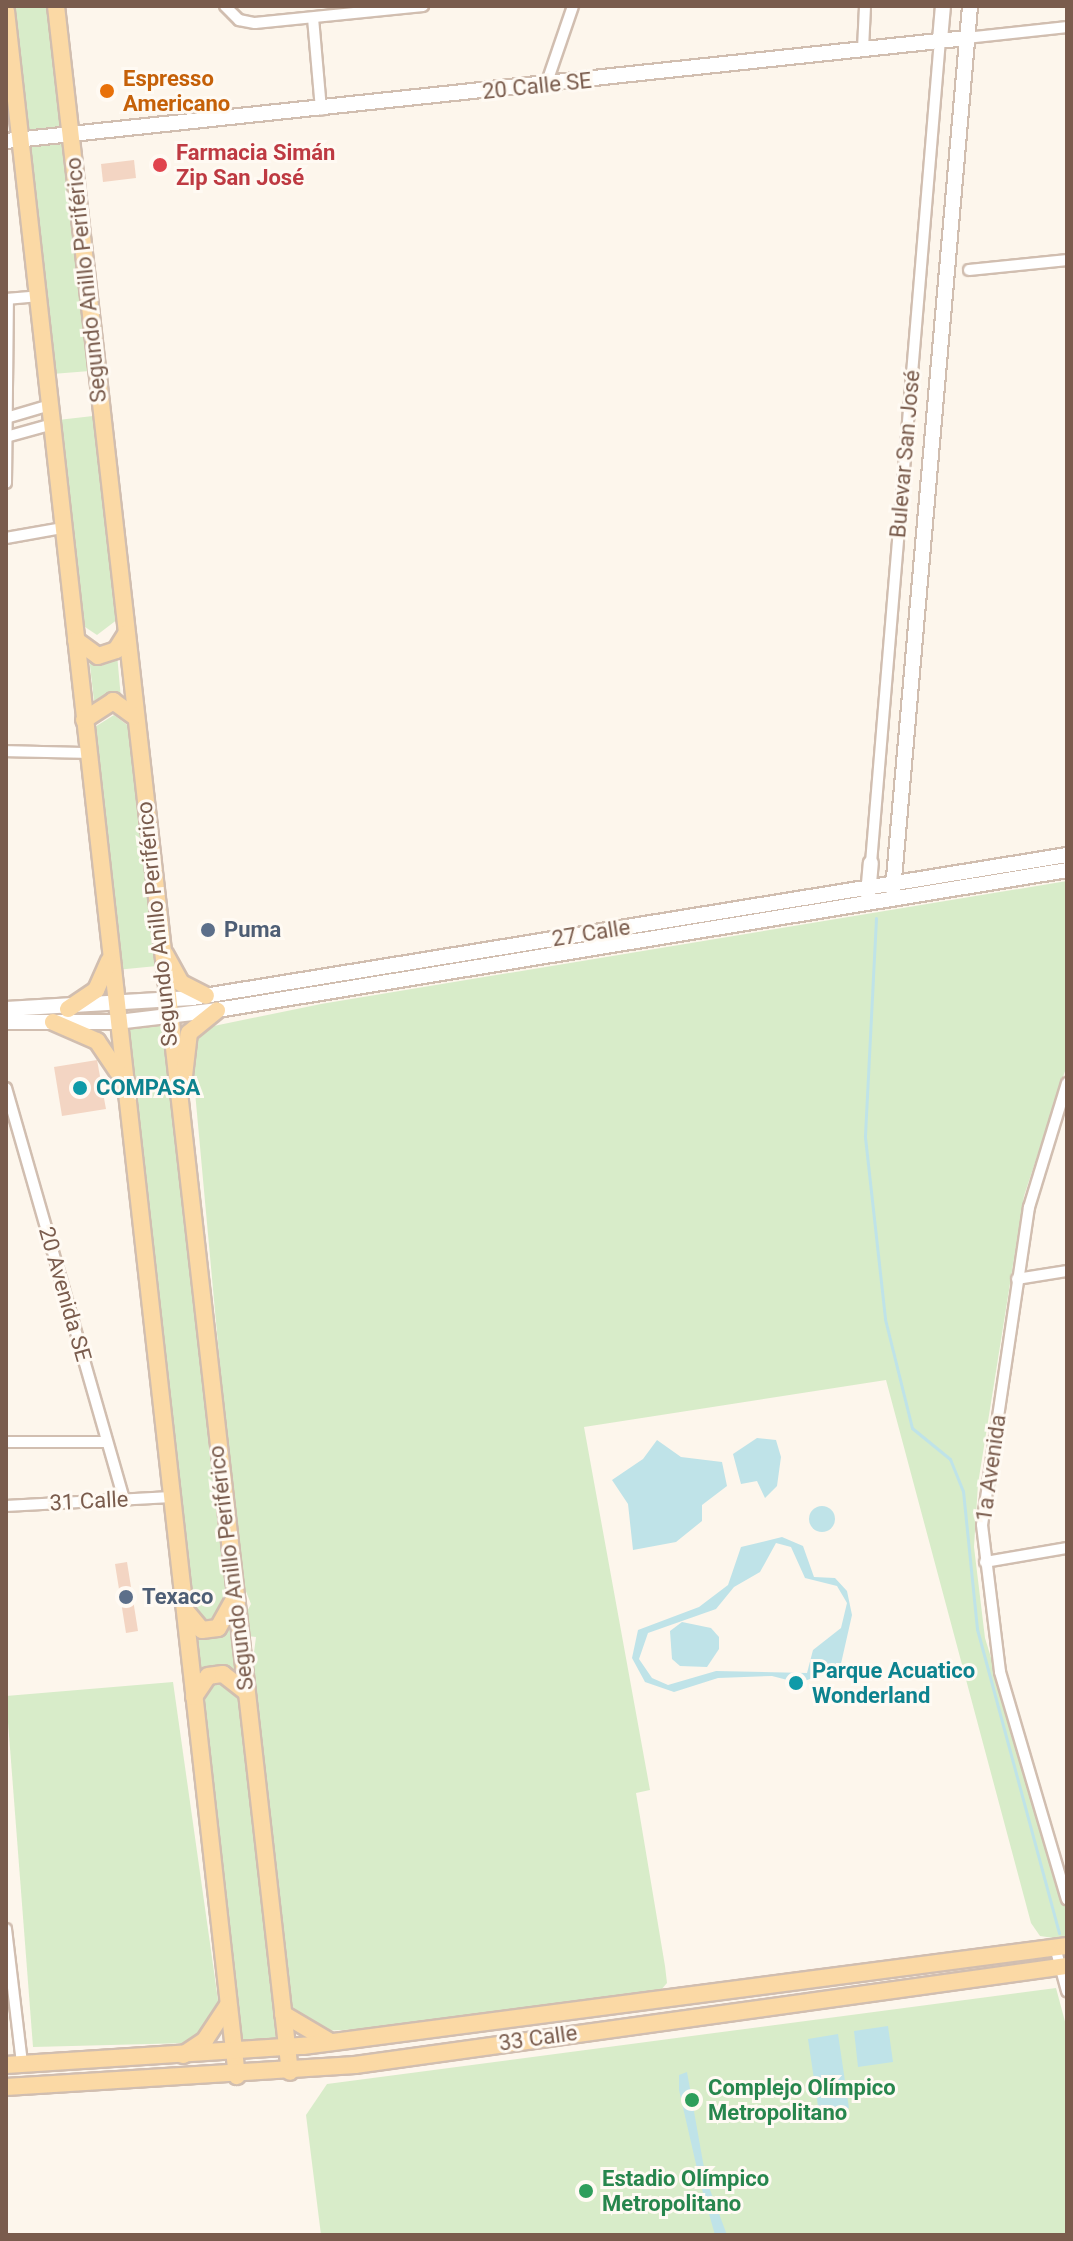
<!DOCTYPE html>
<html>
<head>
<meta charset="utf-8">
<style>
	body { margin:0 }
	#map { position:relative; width:1073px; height:2241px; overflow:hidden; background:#fdf6ec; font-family:Roboto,sans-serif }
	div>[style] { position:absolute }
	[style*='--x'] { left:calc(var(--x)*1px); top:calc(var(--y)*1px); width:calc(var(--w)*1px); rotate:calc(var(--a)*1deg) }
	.green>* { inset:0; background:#d8ecc9 }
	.water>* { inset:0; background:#bfe3e8 }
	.round { border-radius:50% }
	.stream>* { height:3px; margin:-1.5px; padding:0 1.5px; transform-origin:1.5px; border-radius:1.5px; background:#bfe3e8 }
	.building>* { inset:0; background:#f3d5c3 }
	.roads { filter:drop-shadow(2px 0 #d1beb0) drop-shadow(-2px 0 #d1beb0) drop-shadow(0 2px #d1beb0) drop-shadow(0 -2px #d1beb0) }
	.street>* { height:10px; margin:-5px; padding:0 5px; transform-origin:5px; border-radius:5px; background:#fff }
	.secondary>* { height:14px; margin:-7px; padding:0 7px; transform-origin:7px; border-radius:7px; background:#fff }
	.primary>* { height:16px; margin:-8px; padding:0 8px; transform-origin:8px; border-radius:8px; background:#fbd9a5 }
	.dots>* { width:22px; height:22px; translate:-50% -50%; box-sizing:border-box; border:4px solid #fffaf3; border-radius:50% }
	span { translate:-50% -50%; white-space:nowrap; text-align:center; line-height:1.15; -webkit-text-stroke:6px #fffaf3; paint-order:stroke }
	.food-label { font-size:22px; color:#c56008; font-weight:700 }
	.left { translate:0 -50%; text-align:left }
	.street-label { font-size:22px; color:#7a5c4d }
	.health-label { font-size:22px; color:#be3a42; font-weight:700 }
	.service-label { font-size:22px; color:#4e5e75; font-weight:700 }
	.culture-label { font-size:22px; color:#0d838f; font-weight:700 }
	.leisure-label { font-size:22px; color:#27864d; font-weight:700 }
	.frame { position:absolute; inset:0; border:8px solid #7a5c4d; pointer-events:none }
</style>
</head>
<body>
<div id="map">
	<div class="green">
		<div style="clip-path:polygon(6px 6px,56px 6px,68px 135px,21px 138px)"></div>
		<div style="clip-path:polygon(65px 142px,90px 371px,52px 374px,25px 145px)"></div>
		<div style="clip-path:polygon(93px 416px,118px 619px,97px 635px,79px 623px,58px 420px)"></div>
		<div style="clip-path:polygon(117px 654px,121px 699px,110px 691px,94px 701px,89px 657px,102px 666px)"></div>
		<div style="clip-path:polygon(114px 715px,130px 727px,157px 966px,116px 970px,90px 730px)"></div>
		<div style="clip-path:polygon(1067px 881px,1067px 1065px,1024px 1196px,978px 1484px,974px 1547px,985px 1638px,1066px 1905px,1067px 1940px,1040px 1936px,1031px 1923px,886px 1380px,584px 1427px,650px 1790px,636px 1793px,665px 1966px,667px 1983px,660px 1991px,432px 2026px,319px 2031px,300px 2020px,291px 2004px,273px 1882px,251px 1675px,256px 1637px,247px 1636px,244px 1617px,251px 1604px,239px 1574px,191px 1048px,209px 1027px,321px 1004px)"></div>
		<div style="clip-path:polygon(166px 1018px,227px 1598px,217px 1620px,204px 1625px,188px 1609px,118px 1023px)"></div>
		<div style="clip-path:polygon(231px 1615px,237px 1680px,193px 1684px,186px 1622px,202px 1631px)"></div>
		<div style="clip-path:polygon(222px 1675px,241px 1692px,286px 2047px,237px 2052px,199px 1684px)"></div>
		<div style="clip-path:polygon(173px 1682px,220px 2014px,188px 2043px,33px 2047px,6px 1696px)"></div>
		<div style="clip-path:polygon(1056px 1988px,1067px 2029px,1067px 2235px,321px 2235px,306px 2115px,327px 2084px)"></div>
	</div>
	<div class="water">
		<div style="clip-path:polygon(757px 1438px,776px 1440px,781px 1457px,777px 1486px,765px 1498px,757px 1481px,741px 1484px,733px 1454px)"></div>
		<div style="clip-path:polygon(657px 1440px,681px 1457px,722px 1462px,727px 1486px,702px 1505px,702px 1521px,676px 1542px,633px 1550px,628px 1504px,612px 1480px,643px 1459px)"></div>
		<div class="round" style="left:809px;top:1506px;width:26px;height:26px"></div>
		<div style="clip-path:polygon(evenodd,782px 1537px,803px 1546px,814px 1577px,835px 1578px,847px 1591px,852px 1615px,840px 1668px,799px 1683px,772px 1676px,718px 1678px,674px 1692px,645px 1682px,632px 1658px,638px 1630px,699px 1607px,728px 1585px,741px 1547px,782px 1537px,776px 1543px,791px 1547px,805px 1578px,837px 1586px,847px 1603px,841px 1628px,813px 1650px,807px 1673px,716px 1671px,668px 1685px,652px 1678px,639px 1659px,648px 1633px,716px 1609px,734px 1587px,760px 1572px,776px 1543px)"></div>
		<div style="clip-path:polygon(682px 1622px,711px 1628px,719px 1637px,719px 1649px,707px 1667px,680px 1666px,672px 1659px,670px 1631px)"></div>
		<div style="clip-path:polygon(888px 2026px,893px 2062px,858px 2067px,854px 2031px)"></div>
		<div style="clip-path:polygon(838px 2034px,849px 2108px,819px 2113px,808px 2039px)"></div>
		<div style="clip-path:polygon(687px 2072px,706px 2179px,727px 2235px,715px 2235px,701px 2186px,679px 2090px,679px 2075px)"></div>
	</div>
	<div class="stream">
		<div style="--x:876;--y:918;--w:219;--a:92.9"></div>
		<div style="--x:865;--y:1137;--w:183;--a:83.7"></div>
		<div style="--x:885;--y:1319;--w:112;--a:76.1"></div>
		<div style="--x:912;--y:1428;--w:49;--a:39.2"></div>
		<div style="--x:950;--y:1459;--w:35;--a:68"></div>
		<div style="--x:963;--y:1491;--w:139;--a:84.2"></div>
		<div style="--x:977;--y:1629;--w:315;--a:74.9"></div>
	</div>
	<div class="building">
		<div style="clip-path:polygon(134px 160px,136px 178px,103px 182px,101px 164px)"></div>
		<div style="clip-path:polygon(97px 1060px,106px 1109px,62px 1116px,54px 1067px)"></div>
		<div style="clip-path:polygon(127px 1562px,138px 1631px,126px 1633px,115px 1564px)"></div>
	</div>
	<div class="roads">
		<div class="street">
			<div style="--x:225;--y:6;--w:20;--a:45"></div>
			<div style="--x:239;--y:20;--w:16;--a:11"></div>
			<div style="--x:255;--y:23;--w:169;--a:-5.8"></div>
			<div style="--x:313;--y:18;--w:92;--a:85"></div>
			<div style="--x:966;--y:38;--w:102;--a:-6.2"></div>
			<div style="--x:863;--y:49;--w:43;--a:-87.3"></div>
			<div style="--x:546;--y:85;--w:83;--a:-71.1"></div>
			<div style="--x:969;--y:270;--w:99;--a:-5.8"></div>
			<div style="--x:6;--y:299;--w:33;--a:-5"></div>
			<div style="--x:6;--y:418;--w:46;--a:-16.5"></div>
			<div style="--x:6;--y:437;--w:49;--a:-15.5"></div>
			<div style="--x:6;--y:483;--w:184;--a:-89.4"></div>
			<div style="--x:6;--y:538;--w:58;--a:-10"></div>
			<div style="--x:6;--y:751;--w:82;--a:1.4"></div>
			<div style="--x:871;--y:863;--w:826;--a:-85.21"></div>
			<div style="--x:1067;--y:1083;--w:130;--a:107"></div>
			<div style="--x:1029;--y:1207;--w:321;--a:98.4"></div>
			<div style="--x:982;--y:1525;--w:148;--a:83"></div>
			<div style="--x:1000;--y:1672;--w:237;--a:73.6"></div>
			<div style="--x:6;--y:1088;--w:429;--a:74"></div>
			<div style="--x:1017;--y:1279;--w:51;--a:-9.1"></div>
			<div style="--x:6;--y:1442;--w:101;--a:0"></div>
			<div style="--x:6;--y:1506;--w:165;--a:-3.1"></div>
			<div style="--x:985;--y:1562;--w:83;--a:-9.7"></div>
			<div style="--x:6;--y:1929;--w:136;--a:83.2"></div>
			<div style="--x:1055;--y:1947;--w:46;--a:74.7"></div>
		</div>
		<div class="secondary">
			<div style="--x:940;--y:40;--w:34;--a:-85"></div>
			<div style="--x:6;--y:141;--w:966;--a:-6.12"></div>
			<div style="--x:893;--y:890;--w:887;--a:-85.02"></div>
			<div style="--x:868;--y:895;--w:32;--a:-85"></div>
			<div style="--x:6;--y:1009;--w:186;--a:-3.4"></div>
			<div style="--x:192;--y:998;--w:887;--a:-9.28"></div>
			<div style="--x:6;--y:1022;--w:111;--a:0"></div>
			<div style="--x:117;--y:1022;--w:101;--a:-6.8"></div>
			<div style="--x:217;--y:1010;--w:861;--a:-9.35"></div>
		</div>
		<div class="primary">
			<div style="--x:56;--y:6;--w:2079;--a:83.54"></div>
			<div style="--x:6;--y:11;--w:2078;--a:83.62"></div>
			<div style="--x:76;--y:640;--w:27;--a:36"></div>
			<div style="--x:98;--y:656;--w:19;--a:-18"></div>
			<div style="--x:116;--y:650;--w:19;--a:-58"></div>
			<div style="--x:84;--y:720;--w:35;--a:-33"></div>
			<div style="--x:113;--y:701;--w:26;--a:36"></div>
			<div style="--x:165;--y:954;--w:33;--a:61"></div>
			<div style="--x:181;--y:983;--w:28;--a:27"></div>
			<div style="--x:68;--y:1009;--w:34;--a:-34"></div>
			<div style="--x:96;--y:990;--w:32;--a:-66"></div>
			<div style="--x:53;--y:1022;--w:48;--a:23.4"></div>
			<div style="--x:97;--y:1041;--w:37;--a:56"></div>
			<div style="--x:184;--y:1076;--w:43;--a:-83.4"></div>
			<div style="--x:189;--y:1033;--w:36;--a:-39"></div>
			<div style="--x:185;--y:1610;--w:26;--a:50"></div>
			<div style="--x:202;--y:1630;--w:16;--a:-7"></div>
			<div style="--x:218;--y:1628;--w:33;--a:-61"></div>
			<div style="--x:194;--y:1697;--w:25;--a:-56"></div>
			<div style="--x:208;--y:1676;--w:15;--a:-8"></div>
			<div style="--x:223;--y:1674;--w:28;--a:38"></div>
			<div style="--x:283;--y:2014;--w:53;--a:30.4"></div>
			<div style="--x:183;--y:2055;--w:27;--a:-34"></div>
			<div style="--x:205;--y:2040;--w:42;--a:-56.7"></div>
			<div style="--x:6;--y:2065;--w:298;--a:-3.7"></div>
			<div style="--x:303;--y:2046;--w:771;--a:-7.46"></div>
			<div style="--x:6;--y:2087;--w:350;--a:-3.6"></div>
			<div style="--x:355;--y:2065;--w:719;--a:-7.92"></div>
		</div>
	</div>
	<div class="dots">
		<div style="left:107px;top:91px;background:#e8710a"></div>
		<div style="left:160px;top:165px;background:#e0444e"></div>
		<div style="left:208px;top:930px;background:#5c6f8a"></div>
		<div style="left:80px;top:1088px;background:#0f9aa8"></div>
		<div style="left:126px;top:1597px;background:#5c6f8a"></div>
		<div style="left:796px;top:1683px;background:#0f9aa8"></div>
		<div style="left:692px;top:2100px;background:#2e9e5b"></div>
		<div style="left:586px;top:2191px;background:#2e9e5b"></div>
	</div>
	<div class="food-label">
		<span class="left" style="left:123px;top:91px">Espresso<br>Americano</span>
	</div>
	<div class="street-label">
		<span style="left:537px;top:86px;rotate:-6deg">20 Calle SE</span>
		<span style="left:86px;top:280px;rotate:-96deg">Segundo Anillo Periférico</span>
		<span style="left:905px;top:454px;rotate:-85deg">Bulevar San José</span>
		<span style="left:157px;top:924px;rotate:-96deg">Segundo Anillo Periférico</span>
		<span style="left:591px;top:933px;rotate:-9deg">27 Calle</span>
		<span style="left:65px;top:1294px;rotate:74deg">20 Avenida SE</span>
		<span style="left:991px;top:1468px;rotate:-82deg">1a Avenida</span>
		<span style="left:89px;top:1501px;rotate:-3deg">31 Calle</span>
		<span style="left:231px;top:1568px;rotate:-97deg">Segundo Anillo Periférico</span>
		<span style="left:538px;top:2038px;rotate:-8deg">33 Calle</span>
	</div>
	<div class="health-label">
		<span class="left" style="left:176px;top:165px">Farmacia Simán<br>Zip San José</span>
	</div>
	<div class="service-label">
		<span class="left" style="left:224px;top:930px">Puma</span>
		<span class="left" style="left:142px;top:1597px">Texaco</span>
	</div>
	<div class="culture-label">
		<span class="left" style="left:96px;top:1088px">COMPASA</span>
		<span class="left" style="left:812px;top:1683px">Parque Acuatico<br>Wonderland</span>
	</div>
	<div class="leisure-label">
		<span class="left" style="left:708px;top:2100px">Complejo Olímpico<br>Metropolitano</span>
		<span class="left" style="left:602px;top:2191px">Estadio Olímpico<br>Metropolitano</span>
	</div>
	<div class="frame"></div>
</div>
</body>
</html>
